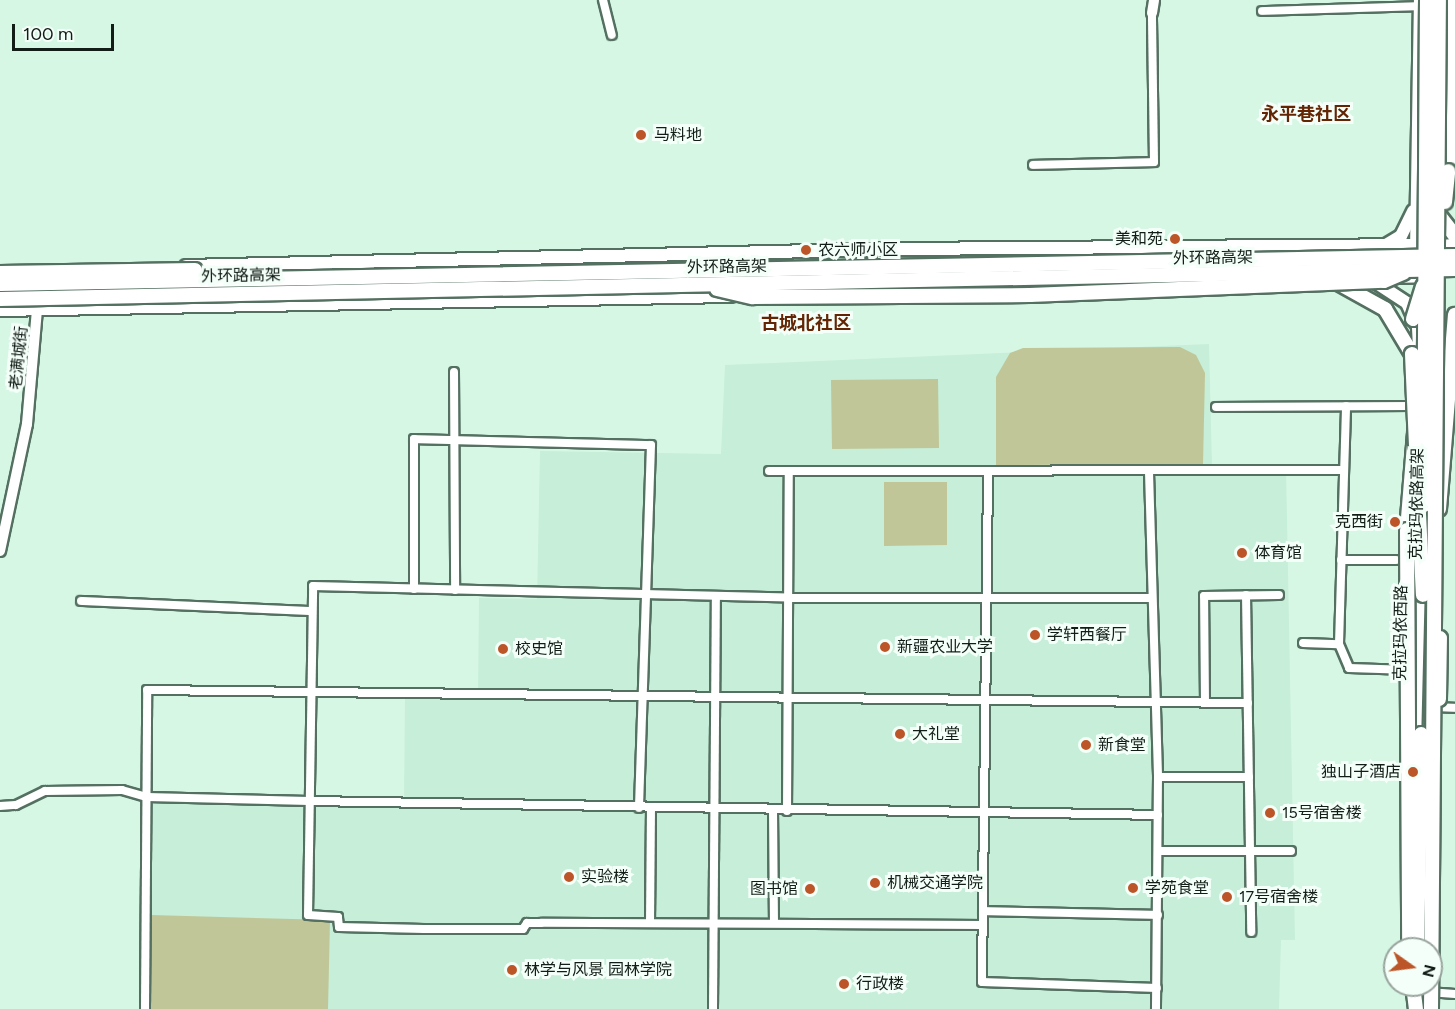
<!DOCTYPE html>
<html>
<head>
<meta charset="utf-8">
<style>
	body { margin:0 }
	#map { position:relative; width:1455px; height:1009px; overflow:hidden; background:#d7f7e5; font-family:Figtree,"Noto Sans SC",sans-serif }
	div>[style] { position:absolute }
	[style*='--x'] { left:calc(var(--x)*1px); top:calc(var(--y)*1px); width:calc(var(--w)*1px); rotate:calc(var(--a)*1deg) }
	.built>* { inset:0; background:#c6eed8 }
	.green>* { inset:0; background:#c0c697 }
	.roads { filter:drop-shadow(2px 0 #547061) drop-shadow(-2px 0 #547061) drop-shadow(0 2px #547061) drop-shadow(0 -2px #547061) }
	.street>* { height:8px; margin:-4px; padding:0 4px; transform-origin:4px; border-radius:4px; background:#fff }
	.secondary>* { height:10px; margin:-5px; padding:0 5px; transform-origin:5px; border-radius:5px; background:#fff }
	.primary>* { height:12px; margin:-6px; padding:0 6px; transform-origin:6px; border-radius:6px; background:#fff }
	.highway>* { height:14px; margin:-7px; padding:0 7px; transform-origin:7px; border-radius:7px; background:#fff }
	.bridges { filter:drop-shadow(2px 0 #547061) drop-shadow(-2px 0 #547061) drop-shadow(0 2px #547061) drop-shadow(0 -2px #547061) }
	.highway-bridge>* { height:14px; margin:-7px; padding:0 7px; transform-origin:7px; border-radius:7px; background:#fff }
	.dots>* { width:16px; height:16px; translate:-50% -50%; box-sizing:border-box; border:3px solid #f3fff8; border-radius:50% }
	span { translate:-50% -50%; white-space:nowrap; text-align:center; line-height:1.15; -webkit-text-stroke:6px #f3fff8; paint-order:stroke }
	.poi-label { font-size:16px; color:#121d17 }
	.left { translate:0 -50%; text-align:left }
	.right { translate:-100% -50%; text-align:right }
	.street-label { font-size:16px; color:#121d17 }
	.neighbourhood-label { font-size:18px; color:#642505; font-weight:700 }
	.north { position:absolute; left:1383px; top:937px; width:60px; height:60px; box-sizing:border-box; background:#f3fff8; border:2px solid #99a59e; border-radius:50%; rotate:104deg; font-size:16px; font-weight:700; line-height:24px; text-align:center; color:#121d17 }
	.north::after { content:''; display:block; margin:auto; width:21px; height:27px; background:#bc5629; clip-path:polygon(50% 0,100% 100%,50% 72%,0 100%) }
	.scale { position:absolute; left:12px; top:24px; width:102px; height:27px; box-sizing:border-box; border:3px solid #121d17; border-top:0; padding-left:8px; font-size:18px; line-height:21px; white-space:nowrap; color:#121d17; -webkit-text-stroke:4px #f3fff8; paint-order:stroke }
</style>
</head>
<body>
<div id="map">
	<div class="built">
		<div style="clip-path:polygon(1209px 344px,1212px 466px,1286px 466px,1295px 940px,1281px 940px,1279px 1009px,146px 1009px,147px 797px,404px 803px,405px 696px,478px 696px,479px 598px,537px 599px,540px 451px,721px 454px,725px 365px)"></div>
	</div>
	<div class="green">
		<div style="clip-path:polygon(1180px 347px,1196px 355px,1205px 373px,1203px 464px,996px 465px,996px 377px,1010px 353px,1023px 348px)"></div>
		<div style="clip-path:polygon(938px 379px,939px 448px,832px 449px,831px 380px)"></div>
		<div style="clip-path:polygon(884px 482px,947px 482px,947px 545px,884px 546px)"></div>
		<div style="clip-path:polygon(151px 915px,330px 920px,328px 1009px,149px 1009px)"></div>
	</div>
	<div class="roads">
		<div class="street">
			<div style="--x:603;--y:0;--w:36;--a:76"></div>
			<div style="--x:1262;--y:11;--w:158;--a:-1.8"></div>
			<div style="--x:1033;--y:165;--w:121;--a:-1.4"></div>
			<div style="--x:1154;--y:162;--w:149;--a:-90.8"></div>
			<div style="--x:454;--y:372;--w:218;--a:89.7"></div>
			<div style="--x:1216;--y:407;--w:191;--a:-0.3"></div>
			<div style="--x:769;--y:471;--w:575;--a:-0.1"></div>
			<div style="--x:1149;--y:472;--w:305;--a:88.3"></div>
			<div style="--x:1158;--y:777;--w:232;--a:90.5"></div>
			<div style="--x:988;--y:474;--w:508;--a:90.68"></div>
			<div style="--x:982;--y:982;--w:175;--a:2"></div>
			<div style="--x:1341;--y:560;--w:55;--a:0"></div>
			<div style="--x:414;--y:589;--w:150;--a:-90"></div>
			<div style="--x:414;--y:439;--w:237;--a:1.5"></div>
			<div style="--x:651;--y:445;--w:363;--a:91.9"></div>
			<div style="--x:1246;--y:595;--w:337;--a:89.1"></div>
			<div style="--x:81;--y:601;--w:230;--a:2.5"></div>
			<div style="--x:1303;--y:643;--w:36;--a:2"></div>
			<div style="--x:1339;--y:644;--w:26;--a:67"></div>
			<div style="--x:1349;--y:668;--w:61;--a:1.9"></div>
			<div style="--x:1339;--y:644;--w:238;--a:-88.3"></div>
			<div style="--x:1205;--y:703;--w:107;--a:-90.5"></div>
			<div style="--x:1204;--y:596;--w:75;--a:-0.8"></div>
			<div style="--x:1432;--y:707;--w:23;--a:2"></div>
			<div style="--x:1158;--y:777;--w:91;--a:0"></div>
			<div style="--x:0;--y:806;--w:16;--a:-4"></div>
			<div style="--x:16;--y:805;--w:32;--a:-26"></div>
			<div style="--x:45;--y:791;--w:77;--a:-0.7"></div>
			<div style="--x:122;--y:790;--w:26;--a:16"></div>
			<div style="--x:147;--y:797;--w:162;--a:1.4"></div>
			<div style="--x:309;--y:801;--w:849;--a:0.94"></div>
			<div style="--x:773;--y:810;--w:113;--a:89.5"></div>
			<div style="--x:787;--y:811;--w:340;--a:-89.7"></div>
			<div style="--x:1159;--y:851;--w:132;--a:0"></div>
			<div style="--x:983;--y:911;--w:175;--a:1.3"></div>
			<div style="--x:650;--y:923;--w:115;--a:-89.5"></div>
			<div style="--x:983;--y:925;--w:442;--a:-179.7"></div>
			<div style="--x:541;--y:923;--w:14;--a:180"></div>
			<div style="--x:527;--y:923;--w:7;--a:124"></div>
			<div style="--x:523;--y:929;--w:99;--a:180"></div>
			<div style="--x:424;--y:929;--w:85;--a:-178.7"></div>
			<div style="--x:339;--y:927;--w:10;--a:-96"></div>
			<div style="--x:338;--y:917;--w:30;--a:-176"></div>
			<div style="--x:308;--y:915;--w:329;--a:-89.1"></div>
			<div style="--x:313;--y:586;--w:475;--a:1.4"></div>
			<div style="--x:788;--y:598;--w:364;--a:0"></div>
			<div style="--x:1415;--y:991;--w:40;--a:4.3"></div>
			<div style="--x:145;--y:1009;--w:319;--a:-89.6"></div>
			<div style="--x:147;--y:690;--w:1101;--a:0.68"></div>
			<div style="--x:713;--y:1009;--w:412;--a:-89.6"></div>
		</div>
		<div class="secondary">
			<div style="--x:1152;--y:13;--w:13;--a:-81"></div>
			<div style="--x:1438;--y:245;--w:17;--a:-3"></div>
			<div style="--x:0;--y:551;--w:130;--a:-78"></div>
			<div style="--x:27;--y:424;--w:115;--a:-85"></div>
		</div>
		<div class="primary">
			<div style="--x:1386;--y:245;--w:17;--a:-31"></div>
			<div style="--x:1401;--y:236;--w:28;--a:-64"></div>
			<div style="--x:1416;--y:252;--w:252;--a:-89.1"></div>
			<div style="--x:186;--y:266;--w:709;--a:-1.37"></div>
			<div style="--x:895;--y:249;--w:539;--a:-0.43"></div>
			<div style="--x:1393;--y:277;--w:42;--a:-1.4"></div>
			<div style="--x:1372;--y:280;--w:42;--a:33.3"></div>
			<div style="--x:1407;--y:303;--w:22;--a:66"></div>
			<div style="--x:1012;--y:290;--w:69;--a:-3.3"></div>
			<div style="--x:1417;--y:308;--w:40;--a:87.1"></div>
			<div style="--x:0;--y:310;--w:731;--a:-1.1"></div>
			<div style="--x:1415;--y:744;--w:160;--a:-88.6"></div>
		</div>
		<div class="highway">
			<div style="--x:1448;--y:171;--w:171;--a:-89.3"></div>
			<div style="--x:1438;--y:214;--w:28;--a:52"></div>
			<div style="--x:1338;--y:283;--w:54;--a:29"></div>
			<div style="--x:1385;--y:309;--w:52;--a:59"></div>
			<div style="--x:1439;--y:509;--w:195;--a:-85.3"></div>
			<div style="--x:1407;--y:530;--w:98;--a:-85.3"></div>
		</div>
	</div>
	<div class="bridges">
		<div class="highway-bridge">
			<div style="--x:1445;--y:202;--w:31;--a:-84"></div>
			<div style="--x:0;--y:273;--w:195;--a:-0.9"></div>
			<div style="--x:0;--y:284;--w:1455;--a:-1.1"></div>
			<div style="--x:717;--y:289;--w:37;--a:13"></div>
			<div style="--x:753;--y:297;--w:277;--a:-0.4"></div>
			<div style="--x:1030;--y:295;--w:354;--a:-2.3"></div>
			<div style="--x:1384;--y:281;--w:21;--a:-23"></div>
			<div style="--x:0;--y:299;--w:1455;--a:-1.18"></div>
			<div style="--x:1413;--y:319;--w:34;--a:-73"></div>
			<div style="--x:1412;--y:354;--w:91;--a:87.5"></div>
			<div style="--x:1418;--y:494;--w:101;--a:87.2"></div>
			<div style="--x:1424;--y:505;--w:505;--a:-89.66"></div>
			<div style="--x:1407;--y:530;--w:419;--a:89.7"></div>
			<div style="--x:1439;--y:699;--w:61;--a:-89.1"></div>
			<div style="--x:1417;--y:949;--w:215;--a:-88.9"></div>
			<div style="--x:1413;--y:985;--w:24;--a:83"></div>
			<div style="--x:1431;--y:1009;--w:1009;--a:-89.55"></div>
		</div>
	</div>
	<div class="dots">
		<div style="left:641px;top:135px;background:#bc5629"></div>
		<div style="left:1175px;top:239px;background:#bc5629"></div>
		<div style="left:806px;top:250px;background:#bc5629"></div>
		<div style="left:1395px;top:522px;background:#bc5629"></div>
		<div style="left:1242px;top:553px;background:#bc5629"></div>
		<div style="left:1035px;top:635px;background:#bc5629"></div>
		<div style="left:885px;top:647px;background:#bc5629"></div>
		<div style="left:503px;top:649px;background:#bc5629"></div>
		<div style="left:900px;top:734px;background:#bc5629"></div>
		<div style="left:1086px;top:745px;background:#bc5629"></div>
		<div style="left:1413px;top:772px;background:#bc5629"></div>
		<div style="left:1270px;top:813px;background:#bc5629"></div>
		<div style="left:569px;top:877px;background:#bc5629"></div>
		<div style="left:875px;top:883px;background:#bc5629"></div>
		<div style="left:1133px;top:888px;background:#bc5629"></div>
		<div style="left:810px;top:889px;background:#bc5629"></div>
		<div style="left:1227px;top:897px;background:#bc5629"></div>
		<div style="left:512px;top:970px;background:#bc5629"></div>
		<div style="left:844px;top:984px;background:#bc5629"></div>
	</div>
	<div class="poi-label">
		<span class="left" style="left:654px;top:135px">马料地</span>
		<span class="right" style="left:1163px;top:239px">美和苑</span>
		<span class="left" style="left:818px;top:250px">农六师小区</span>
		<span class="right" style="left:1383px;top:522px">克西街</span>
		<span class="left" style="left:1254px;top:553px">体育馆</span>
		<span class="left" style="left:1047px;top:635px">学轩西餐厅</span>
		<span class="left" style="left:897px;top:647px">新疆农业大学</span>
		<span class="left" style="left:515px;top:649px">校史馆</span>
		<span class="left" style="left:912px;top:734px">大礼堂</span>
		<span class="left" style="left:1098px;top:745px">新食堂</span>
		<span class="right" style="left:1401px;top:772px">独山子酒店</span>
		<span class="left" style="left:1282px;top:813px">15号宿舍楼</span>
		<span class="left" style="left:581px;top:877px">实验楼</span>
		<span class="left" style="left:887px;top:883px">机械交通学院</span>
		<span class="left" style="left:1145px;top:888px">学苑食堂</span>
		<span class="right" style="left:798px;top:889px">图书馆</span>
		<span class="left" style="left:1239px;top:897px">17号宿舍楼</span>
		<span class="left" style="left:524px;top:970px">林学与风景 园林学院</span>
		<span class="left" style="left:856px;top:984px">行政楼</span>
	</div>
	<div class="street-label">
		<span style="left:1213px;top:258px;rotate:-1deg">外环路高架</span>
		<span style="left:727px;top:267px;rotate:-1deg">外环路高架</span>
		<span style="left:241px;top:276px;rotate:-1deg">外环路高架</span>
		<span style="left:19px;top:358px;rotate:-84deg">老满城街</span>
		<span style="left:1417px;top:504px;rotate:-89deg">克拉玛依路高架</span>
		<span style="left:1401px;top:633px;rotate:-89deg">克拉玛依西路</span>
	</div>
	<div class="neighbourhood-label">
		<span style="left:1306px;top:114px">永平巷社区</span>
		<span style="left:806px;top:323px">古城北社区</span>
	</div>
	<div class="north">N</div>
	<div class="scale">100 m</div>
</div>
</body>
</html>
